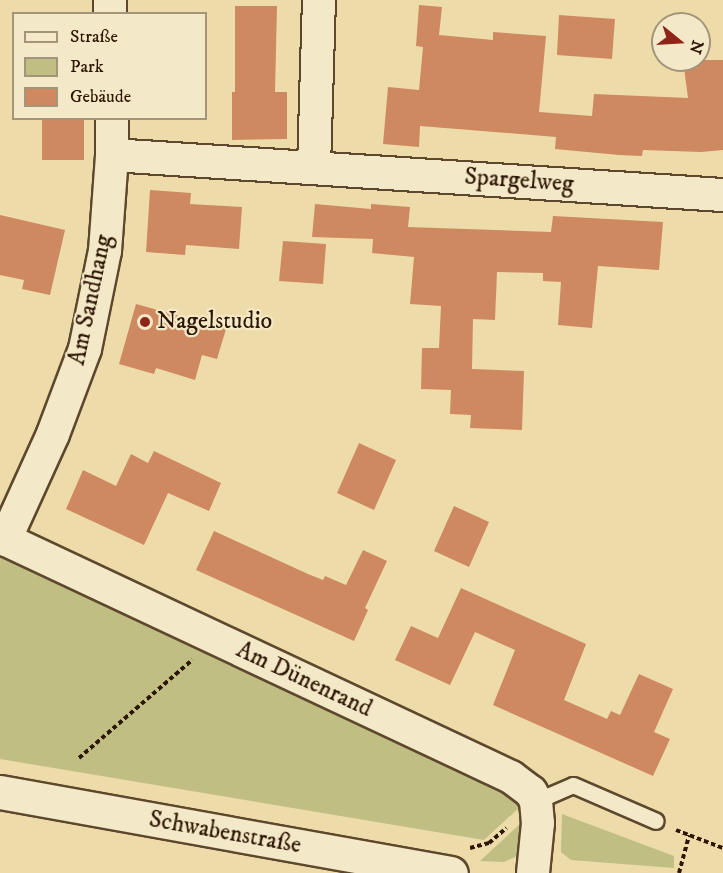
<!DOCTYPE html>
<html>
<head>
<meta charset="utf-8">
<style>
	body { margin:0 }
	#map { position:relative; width:723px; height:873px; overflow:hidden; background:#eddca9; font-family:"IM FELL DW Pica",serif }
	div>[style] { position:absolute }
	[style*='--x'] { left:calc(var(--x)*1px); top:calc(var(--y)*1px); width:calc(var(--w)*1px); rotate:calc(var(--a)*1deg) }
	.green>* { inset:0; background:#c0be82 }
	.building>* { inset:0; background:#ce8960 }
	.path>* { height:4px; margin-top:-2px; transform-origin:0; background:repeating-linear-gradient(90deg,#2d1704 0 4.5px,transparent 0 7.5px) }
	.roads { filter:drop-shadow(2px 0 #5d482d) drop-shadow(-2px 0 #5d482d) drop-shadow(0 2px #5d482d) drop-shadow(0 -2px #5d482d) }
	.service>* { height:15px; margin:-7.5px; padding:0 7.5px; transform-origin:7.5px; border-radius:7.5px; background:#f3e8c7 }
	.minor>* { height:32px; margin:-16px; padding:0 16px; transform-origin:16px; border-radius:16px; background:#f3e8c7 }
	.tertiary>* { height:33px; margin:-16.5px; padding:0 16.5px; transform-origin:16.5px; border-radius:16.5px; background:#f3e8c7 }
	.dots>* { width:16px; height:16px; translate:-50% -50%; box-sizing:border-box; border:3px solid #f3e8c7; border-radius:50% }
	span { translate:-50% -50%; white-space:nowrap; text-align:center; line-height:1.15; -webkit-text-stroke:4.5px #f3e8c7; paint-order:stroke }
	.street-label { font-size:24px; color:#2d1704 }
	.poi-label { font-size:24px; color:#2d1704 }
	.left { translate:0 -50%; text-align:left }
	.legend { position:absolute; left:12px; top:12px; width:195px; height:108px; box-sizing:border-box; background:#f3e8c7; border:2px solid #a49479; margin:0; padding:8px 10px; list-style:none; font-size:18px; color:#2d1704 }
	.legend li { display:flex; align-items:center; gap:12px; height:30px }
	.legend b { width:30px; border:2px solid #a49479 }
	.north { position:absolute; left:651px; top:12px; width:60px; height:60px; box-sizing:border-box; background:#f3e8c7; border:2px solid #a49479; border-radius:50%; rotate:108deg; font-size:16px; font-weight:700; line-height:24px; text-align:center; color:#2d1704 }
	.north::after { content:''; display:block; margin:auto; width:21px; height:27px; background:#8f2418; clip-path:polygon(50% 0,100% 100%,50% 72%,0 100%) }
</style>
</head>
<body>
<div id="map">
	<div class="green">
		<div style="clip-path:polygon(0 551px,512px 786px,521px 806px,484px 840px,0 759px)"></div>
		<div style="clip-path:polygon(562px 814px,674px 856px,674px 868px,571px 860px,561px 852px)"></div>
		<div style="clip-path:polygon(522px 822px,522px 845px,515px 857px,504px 862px,480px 861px)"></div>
	</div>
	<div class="building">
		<div style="clip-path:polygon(419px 5px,442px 7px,439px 35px,493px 40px,493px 32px,546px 36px,539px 112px,592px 116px,594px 94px,688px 98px,683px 60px,723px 60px,723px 150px,701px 152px,643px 150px,642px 156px,619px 155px,555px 149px,556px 137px,420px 126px,419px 147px,383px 144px,388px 87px,419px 90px,423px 47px,416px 46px)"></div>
		<div style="clip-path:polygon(235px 6px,277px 6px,275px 92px,287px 92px,287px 139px,232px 140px,232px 92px,235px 92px)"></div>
		<div style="clip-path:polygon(559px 15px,615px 19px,612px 59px,557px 55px)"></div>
		<div style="clip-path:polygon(42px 118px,84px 118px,84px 160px,42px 160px)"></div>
		<div style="clip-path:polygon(150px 190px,191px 193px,190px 204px,242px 207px,239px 249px,186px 245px,185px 255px,146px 252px)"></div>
		<div style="clip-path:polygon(315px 204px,371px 209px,371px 204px,410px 207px,408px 227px,551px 232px,553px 216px,663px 222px,659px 270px,598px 266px,592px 328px,558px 325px,561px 282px,543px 281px,543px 273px,497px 272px,495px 320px,473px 319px,472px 369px,524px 371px,522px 430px,470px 428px,471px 415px,450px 414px,451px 390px,421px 389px,422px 348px,439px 348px,441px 306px,410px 304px,414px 257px,372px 253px,373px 239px,312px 237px)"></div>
		<div style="clip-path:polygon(0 215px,65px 230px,50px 295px,22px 289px,24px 280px,0 275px)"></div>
		<div style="clip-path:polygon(283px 241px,326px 244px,323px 284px,279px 281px)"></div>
		<div style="clip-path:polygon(136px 304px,226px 329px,217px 359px,202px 355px,195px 380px,156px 368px,154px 374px,119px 364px)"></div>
		<div style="clip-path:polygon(359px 443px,396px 460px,374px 510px,337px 493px)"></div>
		<div style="clip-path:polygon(154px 451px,221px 483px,209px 511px,168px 493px,144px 545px,66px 509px,83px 470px,116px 486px,131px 454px,148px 463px)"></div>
		<div style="clip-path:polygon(454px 506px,489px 522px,469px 567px,434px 551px)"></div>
		<div style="clip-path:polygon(214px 531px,308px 574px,323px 580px,325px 576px,346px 585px,363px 550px,387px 561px,365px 608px,368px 610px,354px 641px,196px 570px)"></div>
		<div style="clip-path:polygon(461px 588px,586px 644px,564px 700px,607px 719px,611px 711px,620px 715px,639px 674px,673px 689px,654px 732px,670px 739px,653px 776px,493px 705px,515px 650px,475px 632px,450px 685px,395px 660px,411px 626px,438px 638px)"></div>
	</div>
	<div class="path">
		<div style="--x:79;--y:758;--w:150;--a:-40.9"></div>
		<div style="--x:676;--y:830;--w:50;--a:21"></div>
		<div style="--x:470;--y:848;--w:20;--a:-15"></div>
		<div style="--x:489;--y:843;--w:23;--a:-41"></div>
		<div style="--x:679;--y:873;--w:39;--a:-75"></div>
	</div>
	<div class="roads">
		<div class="service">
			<div style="--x:536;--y:801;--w:40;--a:-23.4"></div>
			<div style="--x:573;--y:785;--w:90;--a:23.4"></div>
		</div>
		<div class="minor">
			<div style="--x:110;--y:0;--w:14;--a:90"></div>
			<div style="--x:112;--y:155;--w:612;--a:3.75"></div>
			<div style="--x:314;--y:167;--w:167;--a:-88.3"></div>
			<div style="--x:0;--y:537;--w:565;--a:25.16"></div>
			<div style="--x:511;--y:777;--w:25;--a:37"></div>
			<div style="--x:531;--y:792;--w:10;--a:61"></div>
			<div style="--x:536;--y:801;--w:22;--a:85"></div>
			<div style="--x:538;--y:823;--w:50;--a:95.7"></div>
			<div style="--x:5;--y:540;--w:116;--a:-65.6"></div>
			<div style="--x:53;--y:434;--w:91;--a:-69.4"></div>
			<div style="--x:85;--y:349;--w:100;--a:-78.5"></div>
			<div style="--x:105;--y:251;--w:96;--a:-85.8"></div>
			<div style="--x:112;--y:155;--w:37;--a:-90"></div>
		</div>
		<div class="tertiary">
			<div style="--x:0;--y:792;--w:458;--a:10.2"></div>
		</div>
	</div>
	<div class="dots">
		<div style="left:145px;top:322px;background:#8f2418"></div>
	</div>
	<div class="street-label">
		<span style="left:519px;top:181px;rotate:4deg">Spargelweg</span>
		<span style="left:91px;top:300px;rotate:-78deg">Am Sandhang</span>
		<span style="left:304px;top:680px;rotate:25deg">Am Dünenrand</span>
		<span style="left:225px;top:833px;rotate:10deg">Schwabenstraße</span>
	</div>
	<div class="poi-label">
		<span class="left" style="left:157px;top:322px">Nagelstudio</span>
	</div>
	<ul class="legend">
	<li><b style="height:8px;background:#f3e8c7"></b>Straße</li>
	<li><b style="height:16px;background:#c0be82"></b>Park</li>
	<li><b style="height:16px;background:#ce8960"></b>Gebäude</li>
	</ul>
	<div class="north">N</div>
</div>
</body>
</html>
